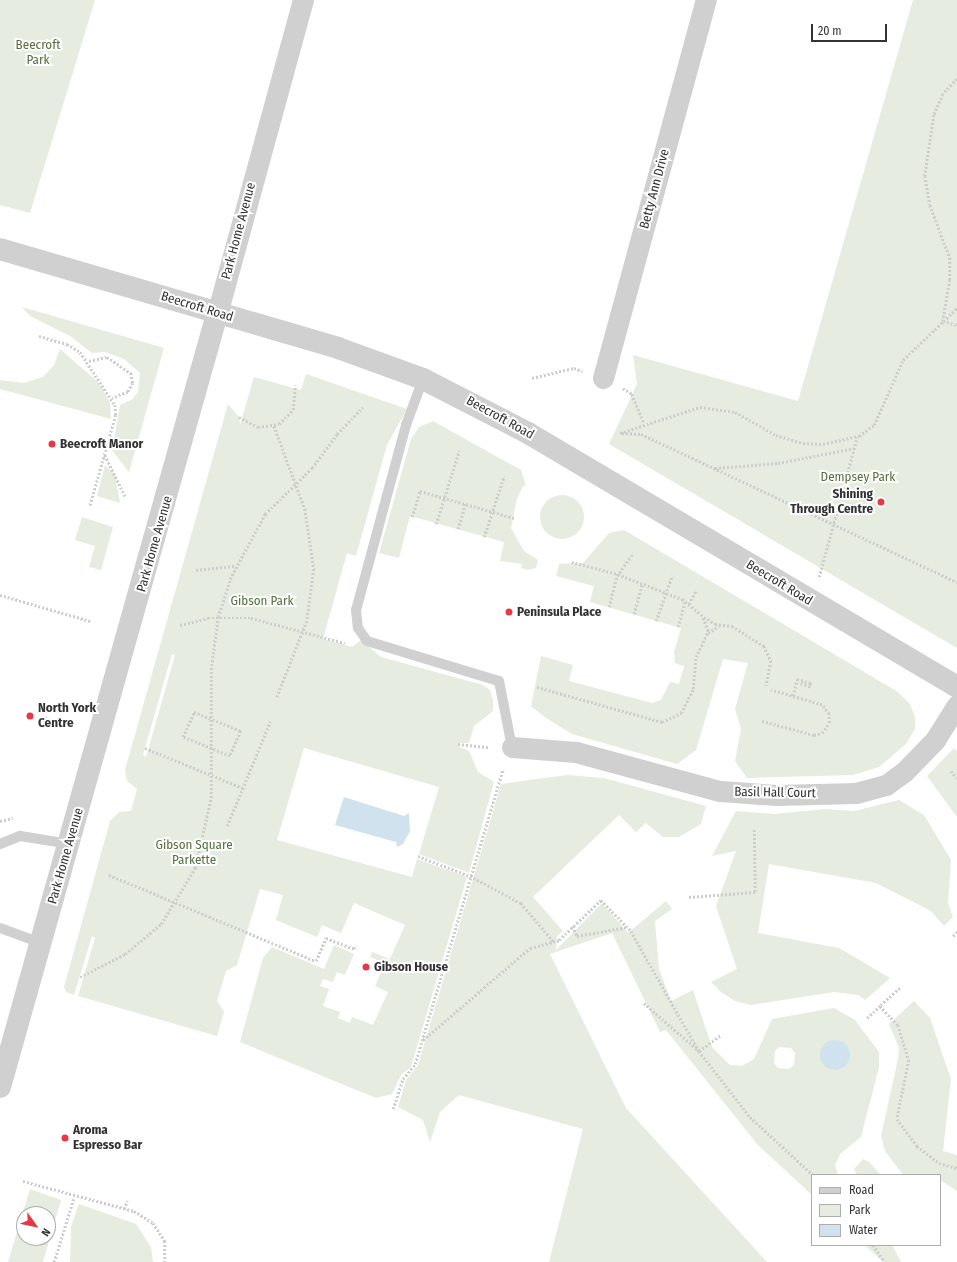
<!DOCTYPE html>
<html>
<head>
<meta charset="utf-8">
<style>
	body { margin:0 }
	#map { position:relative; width:957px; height:1262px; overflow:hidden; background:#fff; font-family:"Fira Sans Condensed",sans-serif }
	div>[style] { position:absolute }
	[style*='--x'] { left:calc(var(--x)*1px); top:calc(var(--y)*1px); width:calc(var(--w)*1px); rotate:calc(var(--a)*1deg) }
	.green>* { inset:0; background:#e6ecdf }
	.round { border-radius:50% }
	.water>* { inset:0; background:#cfe2ee }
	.path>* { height:2.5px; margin-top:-1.25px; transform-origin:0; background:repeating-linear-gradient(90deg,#cdcdcd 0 2px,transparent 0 4px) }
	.service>* { height:10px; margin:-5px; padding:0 5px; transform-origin:5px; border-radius:5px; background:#d0d0d0 }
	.minor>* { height:21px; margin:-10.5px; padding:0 10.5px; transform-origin:10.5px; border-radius:10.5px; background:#d0d0d0 }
	.tertiary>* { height:22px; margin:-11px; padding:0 11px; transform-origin:11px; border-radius:11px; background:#d0d0d0 }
	.dots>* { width:11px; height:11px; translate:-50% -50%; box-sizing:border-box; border:2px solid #fff; border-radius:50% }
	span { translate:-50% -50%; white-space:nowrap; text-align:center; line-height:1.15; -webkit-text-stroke:4px #fff; paint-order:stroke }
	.park-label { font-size:13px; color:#56703f }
	.street-label { font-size:13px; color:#333 }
	.poi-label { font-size:13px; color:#333; font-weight:700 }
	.left { translate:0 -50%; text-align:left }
	.right { translate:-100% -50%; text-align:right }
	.legend { position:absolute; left:811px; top:1174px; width:130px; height:72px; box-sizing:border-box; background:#fff; border:1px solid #adadad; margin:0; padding:5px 7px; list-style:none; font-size:12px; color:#333 }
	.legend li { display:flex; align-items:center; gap:8px; height:20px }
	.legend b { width:20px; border:1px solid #adadad }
	.north { position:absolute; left:16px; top:1206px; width:40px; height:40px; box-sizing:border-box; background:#fff; border:1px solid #adadad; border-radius:50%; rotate:123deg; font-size:11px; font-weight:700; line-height:16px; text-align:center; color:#333 }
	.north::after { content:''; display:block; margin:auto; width:14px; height:18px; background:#e63946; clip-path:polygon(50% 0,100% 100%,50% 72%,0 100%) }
	.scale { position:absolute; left:811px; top:24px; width:76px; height:18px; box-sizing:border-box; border:2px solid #333; border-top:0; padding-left:5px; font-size:12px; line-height:14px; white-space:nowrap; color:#333; -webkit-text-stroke:3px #fff; paint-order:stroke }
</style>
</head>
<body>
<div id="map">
	<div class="green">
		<div style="clip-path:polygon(0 0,95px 0,30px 213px,0 205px)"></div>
		<div style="clip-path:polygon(913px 0,957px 0,957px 648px,609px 444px,637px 384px,633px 355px,798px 401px)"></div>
		<div style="clip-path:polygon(22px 307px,164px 348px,129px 472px,112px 450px,120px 405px,133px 399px,138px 392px,140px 373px,124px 359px,105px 352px,92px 353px,70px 336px,30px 316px)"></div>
		<div style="clip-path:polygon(60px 349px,99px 383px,110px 403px,111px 419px,0 389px,0 380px,24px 383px,43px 377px,54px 365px)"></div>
		<div style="clip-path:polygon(evenodd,306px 374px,407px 409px,387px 445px,356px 556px,347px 553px,323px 639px,352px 647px,361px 640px,381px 657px,483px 685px,490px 690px,493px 700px,493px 711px,474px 726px,469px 743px,459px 743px,458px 746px,469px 751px,478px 772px,494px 782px,469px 873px,419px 854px,439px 787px,304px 748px,277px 840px,412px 877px,417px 859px,467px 877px,411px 1067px,401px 1075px,392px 1094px,376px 1098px,240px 1042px,263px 958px,272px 947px,324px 969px,334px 945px,354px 954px,345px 975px,337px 972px,333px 982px,323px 979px,320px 986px,329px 989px,323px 1006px,340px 1012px,338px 1018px,350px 1023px,352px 1017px,373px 1025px,388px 992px,375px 986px,385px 963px,370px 957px,372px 952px,390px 959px,405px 925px,354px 903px,341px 933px,322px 925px,317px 937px,276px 920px,283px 895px,260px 889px,237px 965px,226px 971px,217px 1001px,224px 1012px,217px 1036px,78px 996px,95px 938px,92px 936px,74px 995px,66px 992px,64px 987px,110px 821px,119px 812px,131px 811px,137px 789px,127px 781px,125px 770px,228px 404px,239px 417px,240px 425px,254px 377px,301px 390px,306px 374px,172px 654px,175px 655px,146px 757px,143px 755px,172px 654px)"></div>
		<div style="clip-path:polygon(433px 421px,521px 470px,526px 486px,524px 485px,517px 498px,511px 528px,524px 551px,538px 560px,536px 568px,528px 570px,521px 568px,522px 564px,500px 561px,504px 542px,410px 516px,399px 558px,379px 553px,411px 439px,419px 427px)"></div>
		<div style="clip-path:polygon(105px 465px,115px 475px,120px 503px,97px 496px)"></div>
		<div class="round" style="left:540px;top:495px;width:44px;height:44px"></div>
		<div style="clip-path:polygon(82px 517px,113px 527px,101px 570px,89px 567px,95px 546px,75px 540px)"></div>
		<div style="clip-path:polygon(624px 530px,898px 692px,910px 704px,915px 717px,915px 729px,906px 744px,879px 767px,853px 775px,747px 778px,735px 761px,741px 729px,735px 709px,748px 663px,723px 659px,696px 750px,677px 764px,572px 734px,546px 718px,531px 706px,541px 656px,573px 665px,569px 681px,652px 703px,661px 700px,670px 682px,679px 684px,684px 666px,675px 663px,674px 652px,681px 628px,590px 602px,594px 586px,556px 576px,559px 564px,583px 563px,609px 533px)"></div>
		<div style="clip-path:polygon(954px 748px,957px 751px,957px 817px,927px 776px)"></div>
		<div style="clip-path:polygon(evenodd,567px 775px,604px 778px,706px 806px,701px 824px,679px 837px,663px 837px,646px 823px,636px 832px,619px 815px,533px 897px,563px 931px,557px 936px,556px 950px,602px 903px,628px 933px,666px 901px,672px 909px,655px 921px,659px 969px,671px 1001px,693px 990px,712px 1047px,730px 1065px,742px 1066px,754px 1059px,772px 1019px,834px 1008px,855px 1020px,879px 1052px,879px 1067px,861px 1137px,840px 1154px,835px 1165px,838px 1175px,812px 1175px,812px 1195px,757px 1144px,666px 1030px,660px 1032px,612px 933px,550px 954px,626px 1108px,767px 1262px,549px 1262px,583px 1129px,459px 1095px,440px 1112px,430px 1142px,423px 1120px,398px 1107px,406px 1080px,418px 1065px,501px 784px,567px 775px,836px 1040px,847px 1064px,833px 1070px,822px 1047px,836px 1040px,567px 775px,779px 1047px,791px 1048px,795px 1053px,794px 1065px,789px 1069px,778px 1068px,774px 1063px,775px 1051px,779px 1047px)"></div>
		<div style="clip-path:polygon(899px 800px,924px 815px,951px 860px,948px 903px,953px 917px,944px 926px,931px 911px,876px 883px,769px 864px,758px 933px,839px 948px,890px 978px,865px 1000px,858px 995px,834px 992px,751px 1005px,735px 1001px,721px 992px,711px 982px,737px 969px,716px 906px,736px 851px,712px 856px,736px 811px,774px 814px,826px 809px,854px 811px)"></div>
		<div style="clip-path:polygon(914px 1001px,930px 1018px,951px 1079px,943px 1151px,957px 1155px,957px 1191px,940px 1180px,940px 1175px,903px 1175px,885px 1151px,881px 1136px,898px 1059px,899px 1048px,889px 1024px)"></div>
		<div style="clip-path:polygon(863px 1159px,869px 1162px,881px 1175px,857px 1175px,854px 1169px)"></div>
		<div style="clip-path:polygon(evenodd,30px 1189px,61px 1200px,43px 1262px,8px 1262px,30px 1189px,24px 1214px,48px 1214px,48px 1238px,24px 1238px,24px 1214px)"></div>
		<div style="clip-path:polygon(79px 1204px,136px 1224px,151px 1247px,153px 1262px,70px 1262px,71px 1227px)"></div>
		<div style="clip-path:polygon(865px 1245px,892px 1245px,901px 1262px,883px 1262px)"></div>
	</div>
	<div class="water">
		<div style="clip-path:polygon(344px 797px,404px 816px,409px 813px,410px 831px,403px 844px,397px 847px,396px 842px,335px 825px)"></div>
		<div class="round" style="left:820px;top:1040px;width:30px;height:30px"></div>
	</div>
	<div class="path">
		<div style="--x:957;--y:79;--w:21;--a:133"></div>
		<div style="--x:943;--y:94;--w:23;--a:113"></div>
		<div style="--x:934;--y:115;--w:62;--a:98.4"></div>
		<div style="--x:925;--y:176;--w:29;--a:80"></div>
		<div style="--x:930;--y:205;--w:57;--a:69.3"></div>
		<div style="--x:950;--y:258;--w:22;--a:90"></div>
		<div style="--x:950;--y:280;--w:42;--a:99.7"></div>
		<div style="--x:943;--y:321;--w:15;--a:16"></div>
		<div style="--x:39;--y:336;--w:29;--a:16"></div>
		<div style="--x:67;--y:344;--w:15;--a:32"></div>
		<div style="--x:80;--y:352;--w:64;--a:56.6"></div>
		<div style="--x:115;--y:405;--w:10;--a:84"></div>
		<div style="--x:116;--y:415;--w:95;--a:105.9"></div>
		<div style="--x:89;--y:361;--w:18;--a:-13"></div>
		<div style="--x:107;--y:357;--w:29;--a:34"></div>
		<div style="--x:131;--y:373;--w:10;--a:79"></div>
		<div style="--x:133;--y:383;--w:10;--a:119"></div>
		<div style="--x:128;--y:392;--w:17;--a:159"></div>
		<div style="--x:532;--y:378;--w:43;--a:-13.4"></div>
		<div style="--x:574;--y:368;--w:9;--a:21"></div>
		<div style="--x:623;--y:388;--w:11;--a:34"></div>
		<div style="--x:632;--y:394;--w:32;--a:68"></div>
		<div style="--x:239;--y:417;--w:21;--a:28"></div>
		<div style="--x:258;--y:427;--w:21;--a:-8"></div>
		<div style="--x:279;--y:424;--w:20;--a:-45"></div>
		<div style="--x:293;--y:410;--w:25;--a:-85"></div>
		<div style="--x:274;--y:426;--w:89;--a:69.5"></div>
		<div style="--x:305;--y:509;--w:61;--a:81.5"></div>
		<div style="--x:314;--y:569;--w:52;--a:97.7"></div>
		<div style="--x:307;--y:621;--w:82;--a:111.5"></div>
		<div style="--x:620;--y:433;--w:84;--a:-18"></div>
		<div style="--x:700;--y:407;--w:35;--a:8"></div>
		<div style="--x:735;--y:412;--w:47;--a:29.3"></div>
		<div style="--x:776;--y:435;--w:28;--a:17"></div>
		<div style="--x:803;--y:443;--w:20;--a:3"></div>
		<div style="--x:823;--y:444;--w:37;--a:-13"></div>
		<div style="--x:859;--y:436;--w:19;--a:-36"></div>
		<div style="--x:874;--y:425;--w:71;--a:-66"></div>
		<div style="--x:903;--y:360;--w:75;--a:-43.9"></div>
		<div style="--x:622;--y:433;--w:19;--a:3"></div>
		<div style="--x:641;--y:434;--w:349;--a:25.1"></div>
		<div style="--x:105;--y:455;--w:46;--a:64"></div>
		<div style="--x:715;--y:468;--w:63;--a:-4.5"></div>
		<div style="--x:778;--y:463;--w:78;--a:-11"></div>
		<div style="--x:412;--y:517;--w:27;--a:-73"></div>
		<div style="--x:420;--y:491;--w:98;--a:16"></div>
		<div style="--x:436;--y:524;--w:77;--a:-72.5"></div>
		<div style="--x:458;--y:529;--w:26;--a:-74"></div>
		<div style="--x:484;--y:537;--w:64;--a:-71.8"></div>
		<div style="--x:196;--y:570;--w:38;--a:-6"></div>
		<div style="--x:819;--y:577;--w:145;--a:-74.8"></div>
		<div style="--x:0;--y:595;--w:94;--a:16.1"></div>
		<div style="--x:689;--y:604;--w:16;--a:-63"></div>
		<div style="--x:609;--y:607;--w:32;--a:-76"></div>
		<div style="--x:617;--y:576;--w:28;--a:-55"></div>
		<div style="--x:634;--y:614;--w:30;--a:-75"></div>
		<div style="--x:704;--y:617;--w:13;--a:32"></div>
		<div style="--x:715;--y:624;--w:17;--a:7"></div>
		<div style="--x:732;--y:626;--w:38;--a:32"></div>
		<div style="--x:764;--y:646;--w:17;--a:65"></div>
		<div style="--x:771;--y:661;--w:25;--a:101"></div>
		<div style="--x:656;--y:621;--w:48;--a:-70.4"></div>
		<div style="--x:180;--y:625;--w:29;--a:-14"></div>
		<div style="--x:208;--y:618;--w:43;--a:0"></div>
		<div style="--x:251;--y:618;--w:97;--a:14.9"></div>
		<div style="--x:678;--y:627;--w:27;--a:-75"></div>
		<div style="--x:708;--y:633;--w:13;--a:-32"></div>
		<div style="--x:537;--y:687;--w:130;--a:15.6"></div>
		<div style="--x:662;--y:722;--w:21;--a:-25"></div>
		<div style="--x:681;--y:713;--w:27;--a:-63"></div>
		<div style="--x:693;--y:689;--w:32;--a:-85"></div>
		<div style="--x:696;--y:657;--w:29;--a:-65"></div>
		<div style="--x:708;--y:631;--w:16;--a:-112"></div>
		<div style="--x:702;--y:616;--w:25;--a:-140"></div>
		<div style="--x:683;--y:600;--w:72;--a:-158.8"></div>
		<div style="--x:616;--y:574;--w:48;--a:-165.4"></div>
		<div style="--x:793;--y:696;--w:17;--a:-77"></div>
		<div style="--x:797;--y:679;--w:15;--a:16"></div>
		<div style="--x:811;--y:683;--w:4;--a:104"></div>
		<div style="--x:810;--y:687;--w:12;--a:-160"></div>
		<div style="--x:194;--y:712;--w:51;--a:22"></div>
		<div style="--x:241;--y:731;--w:27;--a:114"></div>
		<div style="--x:230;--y:756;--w:51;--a:-158"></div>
		<div style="--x:183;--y:737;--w:27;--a:-66"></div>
		<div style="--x:45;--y:717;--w:9;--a:21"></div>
		<div style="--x:762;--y:721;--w:54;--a:15.1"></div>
		<div style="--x:814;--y:735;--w:8;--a:-14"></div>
		<div style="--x:822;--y:733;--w:12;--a:-55"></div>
		<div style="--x:829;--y:723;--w:9;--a:-90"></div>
		<div style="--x:829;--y:714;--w:11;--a:-128"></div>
		<div style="--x:822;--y:705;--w:53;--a:-163.6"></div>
		<div style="--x:458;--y:744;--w:31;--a:6"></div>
		<div style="--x:145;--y:748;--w:106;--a:22.2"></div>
		<div style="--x:951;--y:771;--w:9;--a:49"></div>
		<div style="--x:0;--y:821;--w:13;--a:-13"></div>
		<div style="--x:227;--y:826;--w:113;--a:-67.5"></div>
		<div style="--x:418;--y:856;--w:56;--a:21"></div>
		<div style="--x:470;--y:876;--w:58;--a:27.9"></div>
		<div style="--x:521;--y:903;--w:50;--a:49.9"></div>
		<div style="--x:109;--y:875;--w:224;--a:22.6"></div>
		<div style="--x:316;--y:961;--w:25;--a:-67"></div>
		<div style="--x:326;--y:938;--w:30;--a:21"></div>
		<div style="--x:354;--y:949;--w:4;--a:-76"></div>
		<div style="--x:689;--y:897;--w:66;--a:-4.3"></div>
		<div style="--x:755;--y:892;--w:64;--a:-90.9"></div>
		<div style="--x:573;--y:926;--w:11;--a:68"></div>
		<div style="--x:577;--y:936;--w:51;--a:-10.2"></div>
		<div style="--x:953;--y:936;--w:6;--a:-45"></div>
		<div style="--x:80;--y:977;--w:51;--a:-27.1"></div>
		<div style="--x:125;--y:954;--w:47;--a:-39.8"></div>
		<div style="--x:161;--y:924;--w:66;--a:-58.7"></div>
		<div style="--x:195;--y:868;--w:72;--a:-77.1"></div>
		<div style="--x:211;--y:798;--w:128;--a:-90"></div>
		<div style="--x:211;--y:670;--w:53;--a:-82.5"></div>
		<div style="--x:218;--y:617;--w:40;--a:-72"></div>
		<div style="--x:230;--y:579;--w:74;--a:-61.7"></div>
		<div style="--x:265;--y:514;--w:66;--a:-44.4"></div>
		<div style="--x:312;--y:468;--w:42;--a:-53.7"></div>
		<div style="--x:337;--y:434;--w:37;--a:-46"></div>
		<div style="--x:900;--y:988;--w:27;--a:138"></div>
		<div style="--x:880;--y:1006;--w:26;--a:47"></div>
		<div style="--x:898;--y:1025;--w:37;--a:73"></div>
		<div style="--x:909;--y:1060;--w:60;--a:101.5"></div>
		<div style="--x:897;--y:1119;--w:34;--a:53"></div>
		<div style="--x:917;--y:1146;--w:28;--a:38"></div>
		<div style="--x:939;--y:1163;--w:19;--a:16"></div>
		<div style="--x:644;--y:1003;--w:73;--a:41.1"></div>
		<div style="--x:699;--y:1051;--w:27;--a:-36"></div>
		<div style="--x:867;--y:1018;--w:18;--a:-43"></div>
		<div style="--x:423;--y:1040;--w:141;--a:-40.7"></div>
		<div style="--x:530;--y:948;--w:30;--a:-15"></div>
		<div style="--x:559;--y:940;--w:58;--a:-43.6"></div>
		<div style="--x:601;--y:900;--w:43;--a:45.9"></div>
		<div style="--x:631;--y:931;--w:138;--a:60.5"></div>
		<div style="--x:699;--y:1051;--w:83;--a:52.3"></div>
		<div style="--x:750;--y:1117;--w:86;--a:42.6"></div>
		<div style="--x:393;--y:1109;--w:32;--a:-72"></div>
		<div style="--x:403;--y:1079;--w:19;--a:-51"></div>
		<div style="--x:415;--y:1064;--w:308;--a:-73.4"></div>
		<div style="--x:23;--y:1181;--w:115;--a:15.1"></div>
		<div style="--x:134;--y:1211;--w:22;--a:32"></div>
		<div style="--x:153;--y:1223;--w:22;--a:56"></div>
		<div style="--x:165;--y:1241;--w:21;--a:90"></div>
		<div style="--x:124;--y:1209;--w:9;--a:-69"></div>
		<div style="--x:873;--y:1245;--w:21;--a:55"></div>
		<div style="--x:54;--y:1262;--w:68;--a:-72.9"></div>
	</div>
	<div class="service">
		<div style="--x:423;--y:379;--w:49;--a:110.3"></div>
		<div style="--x:406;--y:425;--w:192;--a:105.1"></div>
		<div style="--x:356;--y:610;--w:18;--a:84"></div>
		<div style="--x:358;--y:628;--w:16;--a:55"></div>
		<div style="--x:367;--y:641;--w:138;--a:16.9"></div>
		<div style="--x:499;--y:681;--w:67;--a:78.9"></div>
		<div style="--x:0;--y:844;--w:22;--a:-22"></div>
		<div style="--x:20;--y:836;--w:51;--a:9.1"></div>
		<div style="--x:0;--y:928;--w:44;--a:20.1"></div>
	</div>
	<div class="minor">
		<div style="--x:217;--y:314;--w:326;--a:-74.7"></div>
		<div style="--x:603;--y:378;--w:392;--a:-74.8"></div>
		<div style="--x:512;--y:747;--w:64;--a:4.5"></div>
		<div style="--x:576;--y:752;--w:149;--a:15.2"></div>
		<div style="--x:720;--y:791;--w:56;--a:4.1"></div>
		<div style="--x:776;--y:795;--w:80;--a:-1.4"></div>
		<div style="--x:856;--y:793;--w:31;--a:-15"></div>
		<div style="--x:886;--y:785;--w:22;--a:-36"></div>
		<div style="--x:904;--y:772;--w:45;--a:-45.9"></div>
		<div style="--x:935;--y:740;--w:41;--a:-57.8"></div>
	</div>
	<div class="tertiary">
		<div style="--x:0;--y:249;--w:352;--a:16.3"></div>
		<div style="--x:338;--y:348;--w:90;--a:20"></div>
		<div style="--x:423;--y:379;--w:118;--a:27.2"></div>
		<div style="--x:528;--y:433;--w:499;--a:30.6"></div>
		<div style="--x:0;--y:1087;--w:803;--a:-74.32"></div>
	</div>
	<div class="dots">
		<div style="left:52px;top:444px;background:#e63946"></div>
		<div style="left:881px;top:502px;background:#e63946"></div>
		<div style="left:509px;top:612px;background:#e63946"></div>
		<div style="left:30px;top:716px;background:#e63946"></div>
		<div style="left:366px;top:967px;background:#e63946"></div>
		<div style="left:65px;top:1138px;background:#e63946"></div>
	</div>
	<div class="park-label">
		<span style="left:38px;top:53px">Beecroft<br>Park</span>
		<span style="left:858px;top:477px">Dempsey Park</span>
		<span style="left:262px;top:601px">Gibson Park</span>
		<span style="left:194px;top:853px">Gibson Square<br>Parkette</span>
	</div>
	<div class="street-label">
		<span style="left:655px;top:189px;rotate:-75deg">Betty Ann Drive</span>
		<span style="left:239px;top:231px;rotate:-75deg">Park Home Avenue</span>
		<span style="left:197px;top:307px;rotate:17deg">Beecroft Road</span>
		<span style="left:500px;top:418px;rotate:29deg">Beecroft Road</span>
		<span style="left:155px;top:544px;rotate:-74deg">Park Home Avenue</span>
		<span style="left:779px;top:583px;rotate:31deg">Beecroft Road</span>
		<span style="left:775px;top:793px;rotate:1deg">Basil Hall Court</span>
		<span style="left:66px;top:856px;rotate:-74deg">Park Home Avenue</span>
	</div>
	<div class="poi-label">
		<span class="left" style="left:60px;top:444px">Beecroft Manor</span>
		<span class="right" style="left:873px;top:502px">Shining<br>Through Centre</span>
		<span class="left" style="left:517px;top:612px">Peninsula Place</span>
		<span class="left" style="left:38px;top:716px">North York<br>Centre</span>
		<span class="left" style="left:374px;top:967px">Gibson House</span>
		<span class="left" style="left:73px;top:1138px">Aroma<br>Espresso Bar</span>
	</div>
	<ul class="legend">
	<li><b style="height:5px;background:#d0d0d0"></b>Road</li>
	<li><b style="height:11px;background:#e6ecdf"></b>Park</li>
	<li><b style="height:11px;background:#cfe2ee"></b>Water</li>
	</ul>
	<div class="north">N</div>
	<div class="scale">20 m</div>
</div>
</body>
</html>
